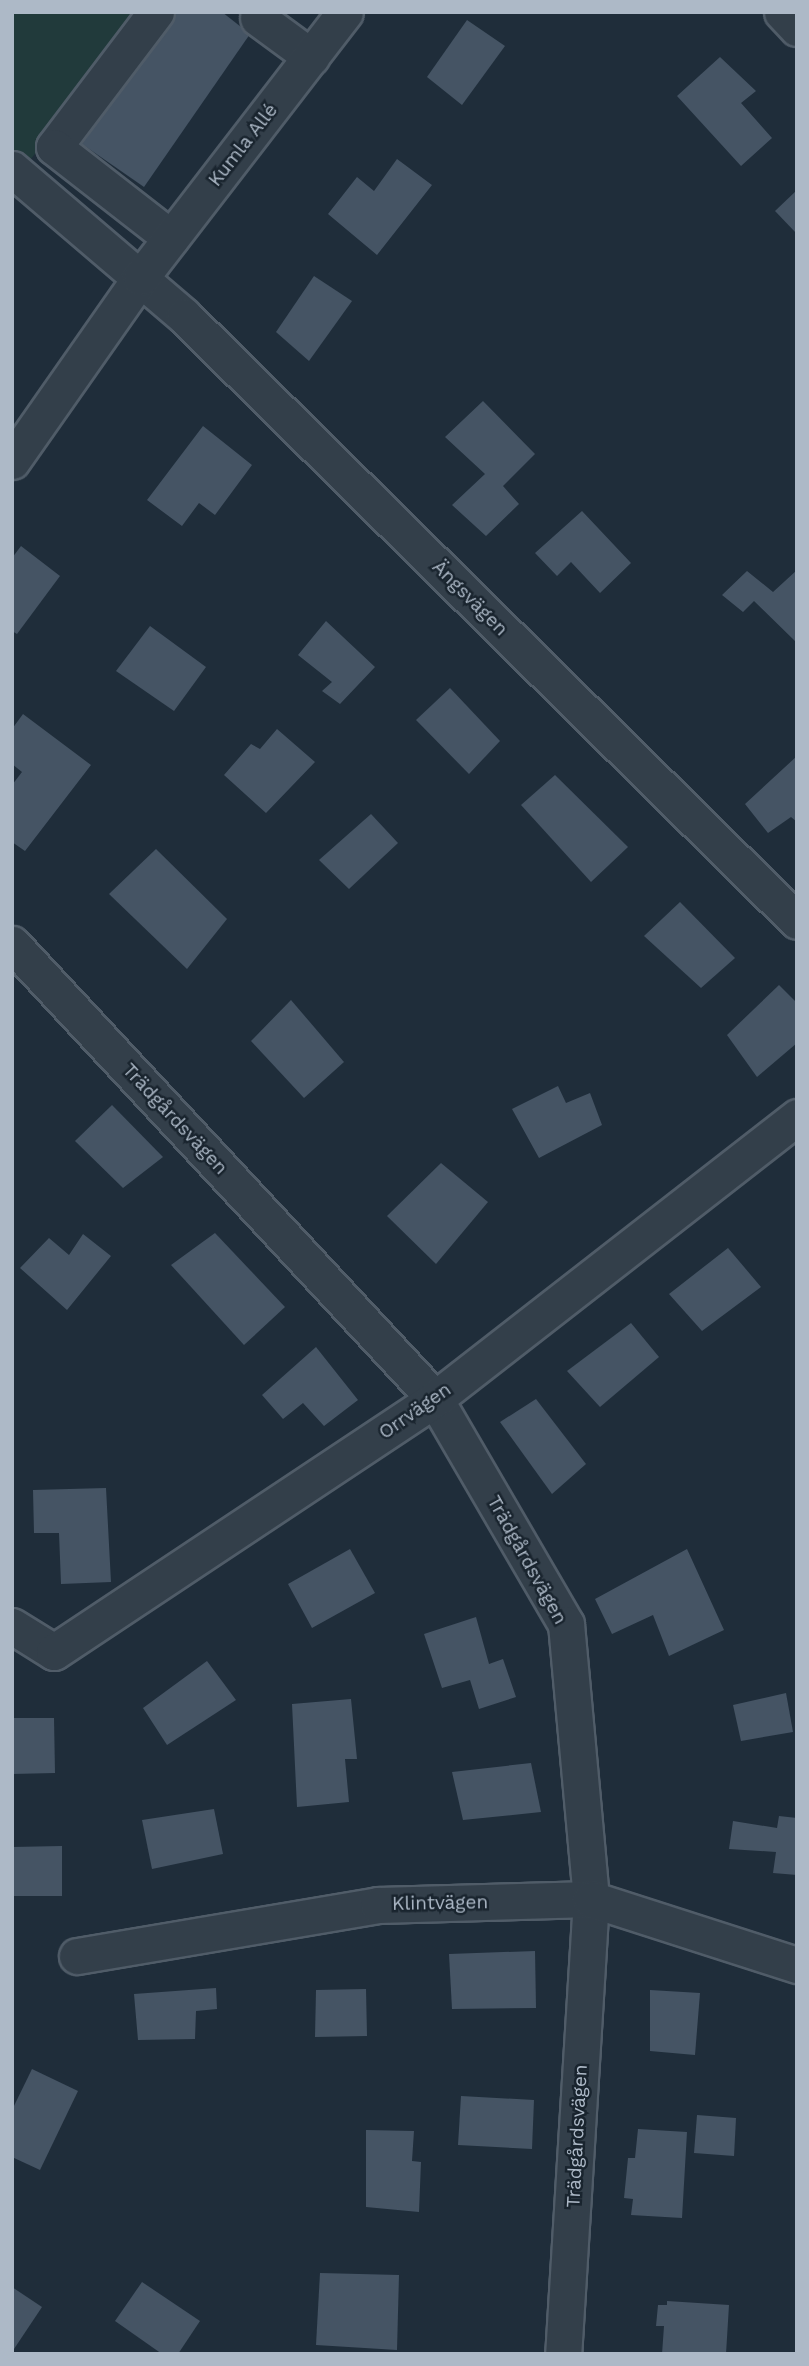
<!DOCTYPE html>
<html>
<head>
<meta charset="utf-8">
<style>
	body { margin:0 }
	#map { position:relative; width:809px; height:2366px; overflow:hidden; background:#1f2d3a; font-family:"Work Sans",sans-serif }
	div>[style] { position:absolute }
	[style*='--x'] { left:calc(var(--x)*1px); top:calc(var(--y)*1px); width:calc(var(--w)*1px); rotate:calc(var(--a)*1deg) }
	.green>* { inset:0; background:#213a3b }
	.building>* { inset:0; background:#455464 }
	.roads { filter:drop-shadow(2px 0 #505c68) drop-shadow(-2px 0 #505c68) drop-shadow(0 2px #505c68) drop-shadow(0 -2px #505c68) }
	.minor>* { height:35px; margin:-17.5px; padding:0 17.5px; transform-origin:17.5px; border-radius:17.5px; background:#333f4a }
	span { translate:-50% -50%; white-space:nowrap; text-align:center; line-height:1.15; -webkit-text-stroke:5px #19242e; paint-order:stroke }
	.street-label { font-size:19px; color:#adb9c7 }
	.frame { position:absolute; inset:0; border:14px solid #adb9c7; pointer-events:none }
</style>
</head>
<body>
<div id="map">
	<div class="green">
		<div style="clip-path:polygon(12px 12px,141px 12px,28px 163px,12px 151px)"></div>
	</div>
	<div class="building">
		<div style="clip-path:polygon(177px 12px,222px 12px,250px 34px,144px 187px,82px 144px)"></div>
		<div style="clip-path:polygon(467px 20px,505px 46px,462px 105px,427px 77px)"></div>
		<div style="clip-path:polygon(720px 57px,756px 91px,741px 103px,772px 138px,741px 166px,677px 96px)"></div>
		<div style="clip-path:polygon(397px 159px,432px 185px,377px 255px,328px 214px,357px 177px,374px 191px)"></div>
		<div style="clip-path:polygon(797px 190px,797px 234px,775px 211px)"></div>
		<div style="clip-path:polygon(314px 276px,352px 301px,309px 361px,276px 332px)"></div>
		<div style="clip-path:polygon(483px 401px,535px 454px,503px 486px,519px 504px,486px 536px,452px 505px,485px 474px,445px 437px)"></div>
		<div style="clip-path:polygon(203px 426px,252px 465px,215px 515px,199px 503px,182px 526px,147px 500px)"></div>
		<div style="clip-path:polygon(582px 511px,631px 563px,600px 593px,571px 562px,557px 576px,535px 553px)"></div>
		<div style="clip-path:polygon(21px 546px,60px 576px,17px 634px,12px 631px,12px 558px)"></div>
		<div style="clip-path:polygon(797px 570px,797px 643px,754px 601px,743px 612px,722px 595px,747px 571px,773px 592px)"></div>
		<div style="clip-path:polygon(326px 621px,375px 667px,340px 704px,322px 691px,332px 682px,298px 655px)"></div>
		<div style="clip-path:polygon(150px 626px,206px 667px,174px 711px,116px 671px)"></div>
		<div style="clip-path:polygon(450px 688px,500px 741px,469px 774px,416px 720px)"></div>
		<div style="clip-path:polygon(23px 714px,91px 765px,25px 851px,12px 842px,12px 785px,22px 772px,12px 764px,12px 729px)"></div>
		<div style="clip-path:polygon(277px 729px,315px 762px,266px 813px,224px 775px,251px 744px,260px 749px)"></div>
		<div style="clip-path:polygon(797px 756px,797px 822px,791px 817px,768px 833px,745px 804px)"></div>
		<div style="clip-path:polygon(555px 775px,628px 847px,591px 882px,521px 805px)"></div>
		<div style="clip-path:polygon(371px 814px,398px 843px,349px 889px,319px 860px)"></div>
		<div style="clip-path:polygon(156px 849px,227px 919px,187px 969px,109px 894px)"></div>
		<div style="clip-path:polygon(680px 902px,735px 958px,701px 988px,644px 936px)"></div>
		<div style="clip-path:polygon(779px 985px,797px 1003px,797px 1043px,757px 1077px,727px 1035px)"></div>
		<div style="clip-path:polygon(291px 1000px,344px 1062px,304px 1098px,251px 1041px)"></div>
		<div style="clip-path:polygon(558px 1086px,566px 1103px,590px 1093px,602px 1125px,539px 1158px,512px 1109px)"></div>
		<div style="clip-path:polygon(112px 1105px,163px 1157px,123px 1188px,75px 1141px)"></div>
		<div style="clip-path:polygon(441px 1163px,488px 1202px,436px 1264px,387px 1216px)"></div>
		<div style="clip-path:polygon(215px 1233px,285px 1307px,244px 1345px,171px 1265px)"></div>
		<div style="clip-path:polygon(83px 1234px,111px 1256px,67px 1310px,20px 1268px,49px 1238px,69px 1255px)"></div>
		<div style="clip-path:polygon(728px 1248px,761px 1287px,702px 1331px,669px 1294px)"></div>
		<div style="clip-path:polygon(631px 1323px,659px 1357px,600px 1407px,567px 1371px)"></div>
		<div style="clip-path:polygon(316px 1347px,358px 1400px,324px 1426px,303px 1403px,283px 1419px,262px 1395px)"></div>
		<div style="clip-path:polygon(536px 1399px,586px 1464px,552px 1494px,500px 1422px)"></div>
		<div style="clip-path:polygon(106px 1488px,111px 1582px,61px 1584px,59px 1533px,34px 1533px,33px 1490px)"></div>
		<div style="clip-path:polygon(350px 1549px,375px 1593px,312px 1628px,288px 1584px)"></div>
		<div style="clip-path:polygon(687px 1549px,724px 1630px,669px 1656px,653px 1615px,612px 1634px,595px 1599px)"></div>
		<div style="clip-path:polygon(476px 1617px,489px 1664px,503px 1659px,516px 1697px,479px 1709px,470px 1680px,442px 1688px,424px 1634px)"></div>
		<div style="clip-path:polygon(207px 1661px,236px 1700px,167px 1745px,143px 1708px)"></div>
		<div style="clip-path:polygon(786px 1693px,793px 1732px,741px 1741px,733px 1705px)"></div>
		<div style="clip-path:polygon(351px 1699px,357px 1759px,345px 1759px,349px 1802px,297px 1807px,292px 1704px)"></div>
		<div style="clip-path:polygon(12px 1718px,54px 1718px,55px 1773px,12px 1774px)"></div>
		<div style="clip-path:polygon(531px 1763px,541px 1812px,463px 1820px,452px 1772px)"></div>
		<div style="clip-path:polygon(214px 1809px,223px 1854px,152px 1869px,142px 1820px)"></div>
		<div style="clip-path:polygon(779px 1816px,797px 1818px,797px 1875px,773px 1873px,776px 1852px,729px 1849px,733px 1821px,777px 1828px)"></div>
		<div style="clip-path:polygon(62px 1846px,62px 1896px,12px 1896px,12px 1847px)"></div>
		<div style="clip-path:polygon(535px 1951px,536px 2008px,452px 2009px,449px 1954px)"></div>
		<div style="clip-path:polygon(216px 1988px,217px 2009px,196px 2011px,195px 2039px,138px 2040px,134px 1994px)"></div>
		<div style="clip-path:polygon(366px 1989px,367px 2036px,315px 2037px,316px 1990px)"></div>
		<div style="clip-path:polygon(650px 1990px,700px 1993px,695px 2055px,650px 2051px)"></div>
		<div style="clip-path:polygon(32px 2069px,78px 2091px,40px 2170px,12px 2157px,12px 2110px)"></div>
		<div style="clip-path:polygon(461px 2096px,534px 2100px,532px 2149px,458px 2145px)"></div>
		<div style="clip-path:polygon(697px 2115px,736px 2118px,734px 2156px,694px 2153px)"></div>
		<div style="clip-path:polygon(638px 2129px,687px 2132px,682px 2218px,631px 2215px,633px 2199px,624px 2198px,628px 2158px,635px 2158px)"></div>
		<div style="clip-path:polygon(366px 2130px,414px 2131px,412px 2161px,421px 2162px,419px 2212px,366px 2207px)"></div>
		<div style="clip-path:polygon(320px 2273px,399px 2275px,397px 2350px,316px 2345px)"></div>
		<div style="clip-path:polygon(142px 2282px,200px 2321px,178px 2354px,162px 2354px,115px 2321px)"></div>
		<div style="clip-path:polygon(12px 2287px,42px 2307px,12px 2352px)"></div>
		<div style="clip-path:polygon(667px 2301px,729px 2305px,726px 2354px,662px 2354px,664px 2326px,656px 2326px,658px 2305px,667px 2305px)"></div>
	</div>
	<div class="roads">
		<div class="minor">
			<div style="--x:156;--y:12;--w:169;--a:127.1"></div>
			<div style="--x:54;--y:147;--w:148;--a:37.9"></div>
			<div style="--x:782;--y:12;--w:22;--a:47"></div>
			<div style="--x:258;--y:18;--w:66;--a:36.3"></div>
			<div style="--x:12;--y:169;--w:226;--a:40.5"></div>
			<div style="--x:184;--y:316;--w:861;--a:44.62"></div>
			<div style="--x:12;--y:461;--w:225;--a:-55"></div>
			<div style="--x:141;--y:277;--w:334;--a:-52.4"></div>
			<div style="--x:12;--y:944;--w:621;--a:47.09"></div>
			<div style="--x:435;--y:1399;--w:260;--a:59.8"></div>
			<div style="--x:566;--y:1624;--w:276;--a:84.8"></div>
			<div style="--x:591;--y:1899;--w:456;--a:93.5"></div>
			<div style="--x:12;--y:1626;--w:49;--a:31.8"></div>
			<div style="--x:54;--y:1652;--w:457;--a:-33.6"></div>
			<div style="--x:435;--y:1399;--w:459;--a:-37.9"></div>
			<div style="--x:77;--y:1956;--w:305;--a:-9.6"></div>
			<div style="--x:378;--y:1905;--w:213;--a:-1.6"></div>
			<div style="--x:591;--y:1899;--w:216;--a:17.8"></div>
		</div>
	</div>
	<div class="street-label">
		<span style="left:243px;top:145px;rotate:-52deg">Kumla Allé</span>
		<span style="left:470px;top:598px;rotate:45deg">Ängsvägen</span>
		<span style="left:175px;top:1119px;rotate:47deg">Trädgårdsvägen</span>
		<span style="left:415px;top:1411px;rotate:-35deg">Orrvägen</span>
		<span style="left:527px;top:1560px;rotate:61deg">Trädgårdsvägen</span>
		<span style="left:440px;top:1903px;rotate:-1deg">Klintvägen</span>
		<span style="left:577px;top:2136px;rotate:-87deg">Trädgårdsvägen</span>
	</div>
	<div class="frame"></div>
</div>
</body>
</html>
